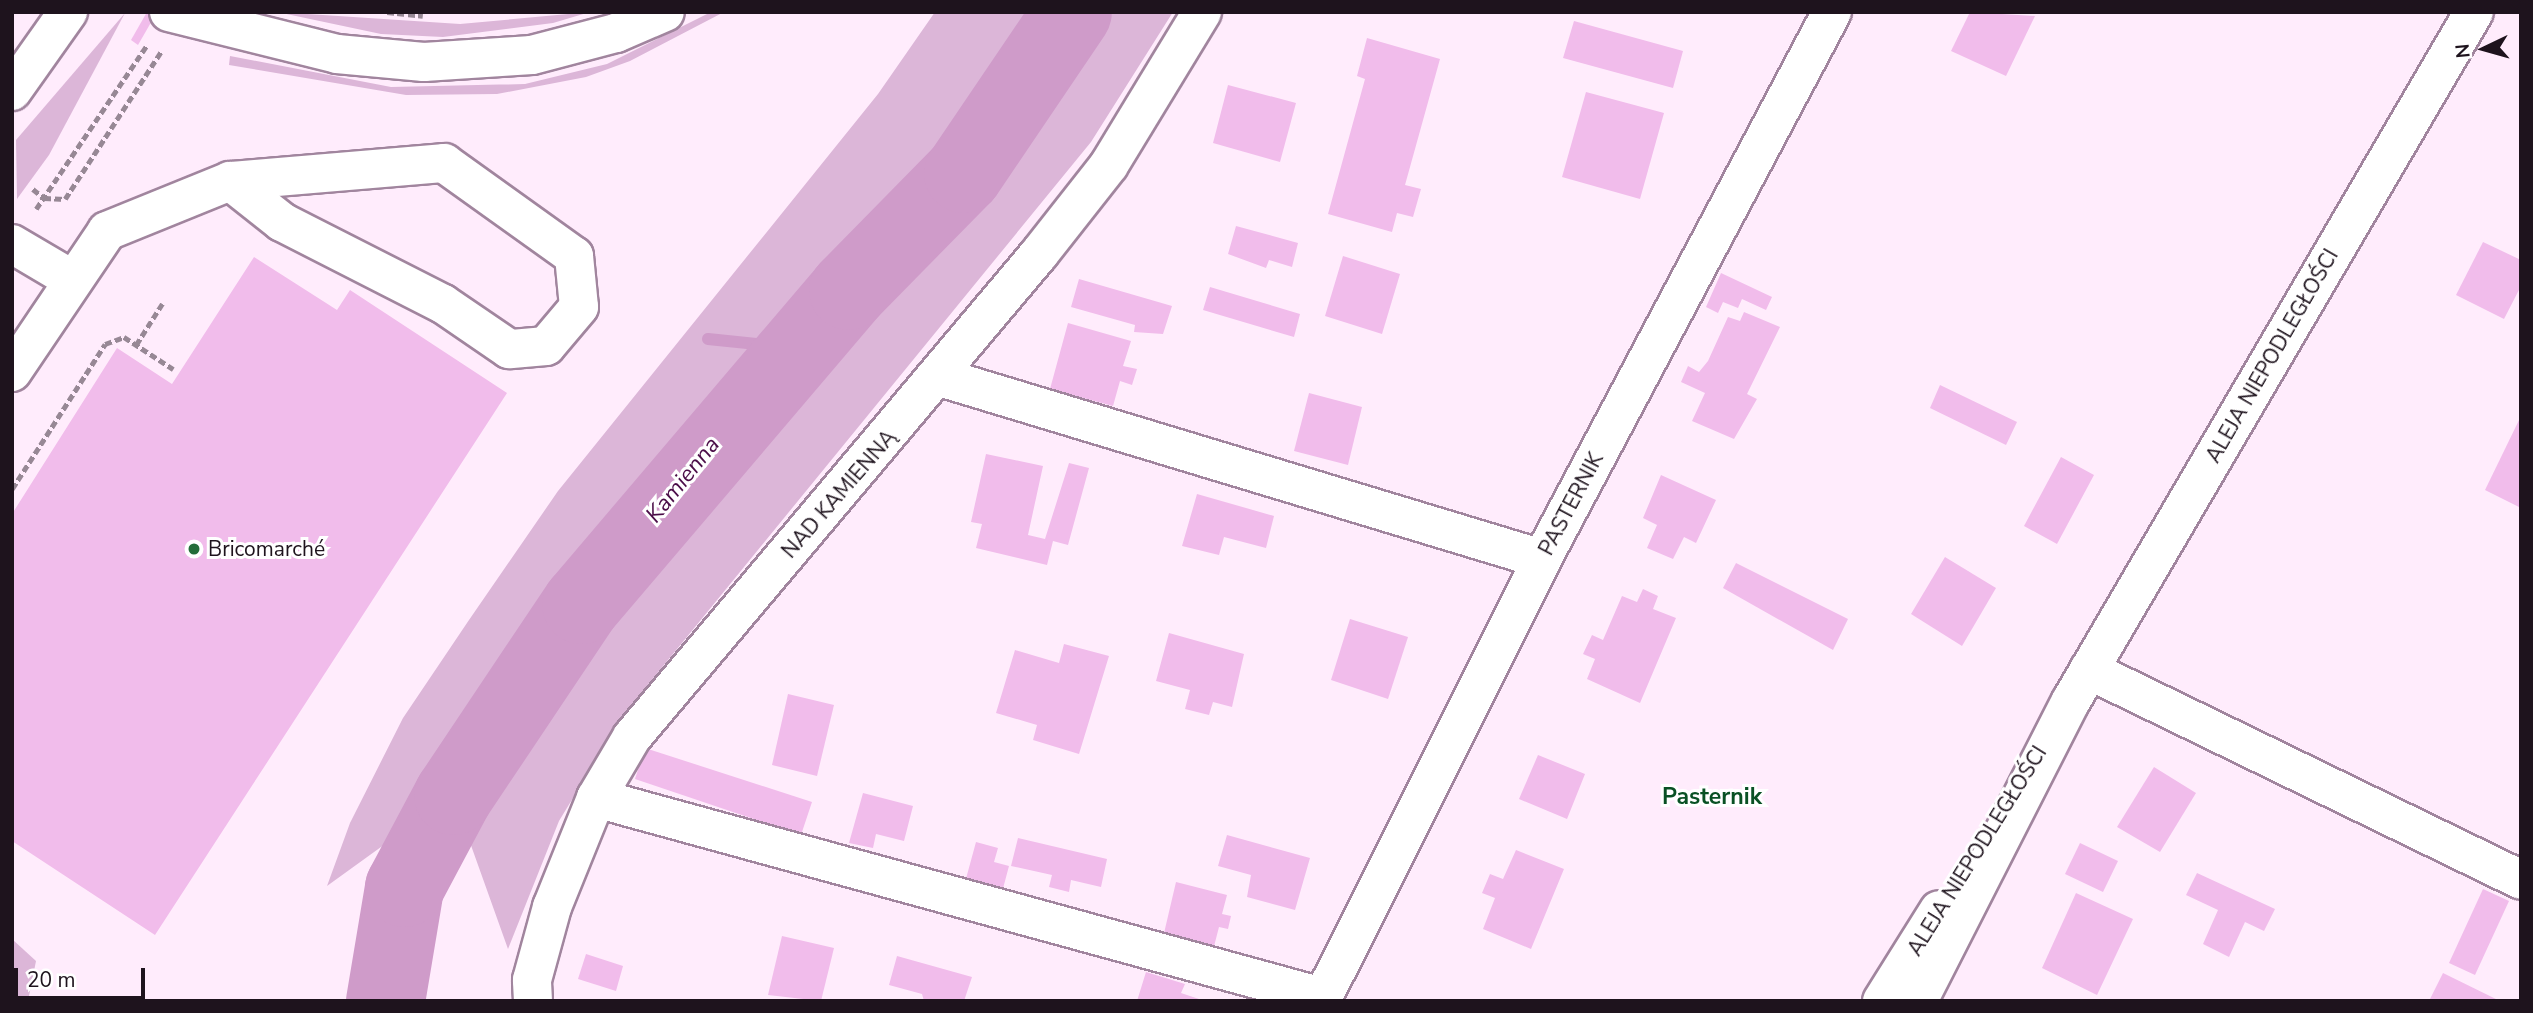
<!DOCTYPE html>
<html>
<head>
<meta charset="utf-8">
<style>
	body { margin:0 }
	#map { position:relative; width:2533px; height:1013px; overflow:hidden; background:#ffecfc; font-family:"Nunito Sans",sans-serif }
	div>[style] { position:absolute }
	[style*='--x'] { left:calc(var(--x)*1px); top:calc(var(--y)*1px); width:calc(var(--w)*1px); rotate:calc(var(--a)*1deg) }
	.green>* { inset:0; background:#dcb6d8 }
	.stream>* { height:12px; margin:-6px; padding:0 6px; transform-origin:6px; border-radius:6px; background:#cf9bc9 }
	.river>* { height:79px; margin:-39.5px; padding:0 39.5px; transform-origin:39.5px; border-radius:39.5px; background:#cf9bc9 }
	.building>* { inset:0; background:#f1bceb }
	.path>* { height:4.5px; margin-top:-2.25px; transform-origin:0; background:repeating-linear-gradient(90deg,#978895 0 7px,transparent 0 10.5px) }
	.roads { filter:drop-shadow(2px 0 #a1859e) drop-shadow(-2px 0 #a1859e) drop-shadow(0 2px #a1859e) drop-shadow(0 -2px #a1859e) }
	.minor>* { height:38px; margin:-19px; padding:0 19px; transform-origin:19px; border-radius:19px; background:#fff }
	.major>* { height:38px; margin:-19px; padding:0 19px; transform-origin:19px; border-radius:19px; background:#fff }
	.dots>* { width:19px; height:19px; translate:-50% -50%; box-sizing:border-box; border:4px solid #fff; border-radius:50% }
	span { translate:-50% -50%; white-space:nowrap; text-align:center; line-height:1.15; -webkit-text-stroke:6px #fff; paint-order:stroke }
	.street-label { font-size:21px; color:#1e131d }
	.poi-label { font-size:21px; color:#1e131d }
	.left { translate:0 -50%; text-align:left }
	.water-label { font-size:23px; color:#4b0d48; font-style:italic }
	.neighbourhood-label { font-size:23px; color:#095124; font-weight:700 }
	.frame { position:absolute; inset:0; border:14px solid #1e131d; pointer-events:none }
	.north { position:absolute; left:2449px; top:14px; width:70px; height:70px; -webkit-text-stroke:5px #fff; paint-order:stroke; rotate:265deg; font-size:19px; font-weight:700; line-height:28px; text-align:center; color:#1e131d }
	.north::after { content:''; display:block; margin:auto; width:24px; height:32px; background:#1e131d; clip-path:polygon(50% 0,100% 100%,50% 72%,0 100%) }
	.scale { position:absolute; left:14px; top:968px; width:131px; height:32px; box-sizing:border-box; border:4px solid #1e131d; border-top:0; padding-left:9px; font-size:21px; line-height:24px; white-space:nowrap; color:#1e131d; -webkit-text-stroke:5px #fff; paint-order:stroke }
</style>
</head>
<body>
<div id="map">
	<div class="green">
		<div style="clip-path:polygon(277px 12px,460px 24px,590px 12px,553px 23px,443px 37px,381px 34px)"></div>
		<div style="clip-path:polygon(711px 12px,724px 12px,630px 61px,586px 77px,497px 94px,406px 95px,229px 65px,230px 56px,391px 87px,525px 84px,607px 64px)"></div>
		<div style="clip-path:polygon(935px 12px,1173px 12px,1091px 142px,624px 714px,559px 821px,508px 949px,453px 795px,327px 886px,350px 823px,403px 718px,469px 620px,558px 491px,878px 94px)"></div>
		<div style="clip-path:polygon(125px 13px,49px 155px,17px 199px,16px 140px)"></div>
		<div style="clip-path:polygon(12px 939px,36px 961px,28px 1001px,12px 1001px)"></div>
	</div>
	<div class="stream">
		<div style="--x:708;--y:339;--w:89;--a:5.8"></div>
	</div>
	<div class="river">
		<div style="--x:385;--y:1001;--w:116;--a:-80.5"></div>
		<div style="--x:404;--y:887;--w:104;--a:-62"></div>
		<div style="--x:453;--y:795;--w:230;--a:-56.2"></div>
		<div style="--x:581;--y:604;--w:412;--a:-49.6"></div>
		<div style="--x:848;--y:290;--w:164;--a:-45.5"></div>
		<div style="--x:963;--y:173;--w:194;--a:-55.9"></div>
	</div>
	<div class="building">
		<div style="clip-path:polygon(147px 12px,157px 12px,138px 45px,131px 40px)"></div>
		<div style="clip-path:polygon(1970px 12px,2035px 16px,2006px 76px,1951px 51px)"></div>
		<div style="clip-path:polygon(1574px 21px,1683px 51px,1673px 88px,1563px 58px)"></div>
		<div style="clip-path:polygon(1367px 38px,1440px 59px,1405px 185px,1421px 189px,1413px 217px,1397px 213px,1392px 232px,1328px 214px,1365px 79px,1357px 76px)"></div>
		<div style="clip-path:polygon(1228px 85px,1296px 103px,1280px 162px,1213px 143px)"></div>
		<div style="clip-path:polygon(1586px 92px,1664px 113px,1640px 199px,1562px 177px)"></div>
		<div style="clip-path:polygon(1236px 226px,1298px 243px,1292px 267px,1269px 260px,1266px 268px,1228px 254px)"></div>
		<div style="clip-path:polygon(2483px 242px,2521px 260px,2521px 286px,2504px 319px,2456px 295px)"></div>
		<div style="clip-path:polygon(1343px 256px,1400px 274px,1382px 334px,1325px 316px)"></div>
		<div style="clip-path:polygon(254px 257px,337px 310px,350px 290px,507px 393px,155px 935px,12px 841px,12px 514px,117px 348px,172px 384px)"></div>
		<div style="clip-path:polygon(1721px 273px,1772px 297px,1766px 310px,1742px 299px,1738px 308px,1723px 302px,1718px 313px,1706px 307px)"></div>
		<div style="clip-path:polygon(1079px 279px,1172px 306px,1163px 334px,1134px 332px,1135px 325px,1071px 307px)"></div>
		<div style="clip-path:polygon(1210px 287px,1300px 314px,1294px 337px,1203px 310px)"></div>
		<div style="clip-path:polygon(1744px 312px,1780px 327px,1747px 394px,1757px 399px,1734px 439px,1692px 421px,1705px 393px,1681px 382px,1688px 366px,1699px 372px,1708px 361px,1728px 317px,1740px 321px)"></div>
		<div style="clip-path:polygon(1068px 323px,1131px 341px,1123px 366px,1137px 369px,1132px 385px,1120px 381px,1113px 406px,1050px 389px)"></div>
		<div style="clip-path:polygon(1940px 385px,2017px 422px,2006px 445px,1930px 408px)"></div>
		<div style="clip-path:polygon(1309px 393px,1362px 407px,1348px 465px,1294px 451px)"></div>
		<div style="clip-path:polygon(2521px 416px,2521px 508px,2485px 490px)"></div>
		<div style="clip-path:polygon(986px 454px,1043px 466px,1028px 535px,1045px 539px,1069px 463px,1089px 468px,1068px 545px,1053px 541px,1047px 565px,976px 548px,982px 524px,971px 522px)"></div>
		<div style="clip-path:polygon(2061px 457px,2094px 475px,2057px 544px,2024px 526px)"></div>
		<div style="clip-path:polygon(1661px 475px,1716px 500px,1696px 543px,1684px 537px,1673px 559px,1647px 548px,1657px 525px,1643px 518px)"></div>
		<div style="clip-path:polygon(1197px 494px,1274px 516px,1266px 548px,1224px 537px,1219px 555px,1182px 546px)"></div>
		<div style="clip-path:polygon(1945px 557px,1996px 588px,1962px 646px,1911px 614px)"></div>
		<div style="clip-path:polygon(1736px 563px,1848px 619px,1833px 650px,1723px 588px)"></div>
		<div style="clip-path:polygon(1643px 589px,1658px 596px,1653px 609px,1676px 618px,1640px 703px,1587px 679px,1595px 659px,1583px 654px,1592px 635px,1603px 640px,1622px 596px,1637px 602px)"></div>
		<div style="clip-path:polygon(1350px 619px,1408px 637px,1388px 699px,1331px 680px)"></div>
		<div style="clip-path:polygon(1169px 633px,1244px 654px,1232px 707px,1213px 702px,1209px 715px,1185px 709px,1190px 690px,1156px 681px)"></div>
		<div style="clip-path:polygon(1064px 644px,1109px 656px,1079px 754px,1033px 740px,1037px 725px,996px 713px,1015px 650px,1059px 663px)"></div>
		<div style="clip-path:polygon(788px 694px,834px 705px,817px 776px,772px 765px)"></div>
		<div style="clip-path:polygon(645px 748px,812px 802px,801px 835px,635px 779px)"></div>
		<div style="clip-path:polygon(1538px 755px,1585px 774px,1567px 819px,1519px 799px)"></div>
		<div style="clip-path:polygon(2154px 767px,2196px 793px,2160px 852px,2117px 827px)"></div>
		<div style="clip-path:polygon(863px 793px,913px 806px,904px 841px,876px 834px,873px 848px,849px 843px)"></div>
		<div style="clip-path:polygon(1227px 835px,1310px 858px,1295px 910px,1247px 897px,1251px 875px,1218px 866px)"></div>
		<div style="clip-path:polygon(1018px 838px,1107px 859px,1101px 887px,1071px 880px,1069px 892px,1049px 887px,1052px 875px,1011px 866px)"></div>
		<div style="clip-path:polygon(976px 842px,998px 848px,994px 862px,1009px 866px,1001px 896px,964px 886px)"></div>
		<div style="clip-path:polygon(2080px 843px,2118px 861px,2103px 892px,2065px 874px)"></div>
		<div style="clip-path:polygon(1516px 850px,1564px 869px,1531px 949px,1483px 929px,1495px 898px,1482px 893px,1490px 874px,1503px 879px)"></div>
		<div style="clip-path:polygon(2197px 873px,2275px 909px,2264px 931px,2245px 922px,2229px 957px,2203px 944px,2218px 910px,2186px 895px)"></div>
		<div style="clip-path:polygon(1176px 882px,1227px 895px,1222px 914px,1231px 916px,1228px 929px,1219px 927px,1211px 958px,1161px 946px)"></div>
		<div style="clip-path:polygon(2483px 889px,2509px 901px,2475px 975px,2449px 963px)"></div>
		<div style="clip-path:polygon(2076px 893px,2133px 919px,2097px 995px,2042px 968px)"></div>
		<div style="clip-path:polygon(782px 936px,834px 948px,821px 1001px,768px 995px)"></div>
		<div style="clip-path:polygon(586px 954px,623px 966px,616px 991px,578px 979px)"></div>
		<div style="clip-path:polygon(897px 956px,972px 977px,964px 1001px,924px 1001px,922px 994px,889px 985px)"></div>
		<div style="clip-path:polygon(1146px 972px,1185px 984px,1181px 993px,1205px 1001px,1137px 1001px)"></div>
		<div style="clip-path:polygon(2443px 973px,2500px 1001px,2429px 1001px)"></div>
	</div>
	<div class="path">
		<div style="--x:387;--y:12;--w:36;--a:6"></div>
		<div style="--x:33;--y:189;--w:14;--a:39"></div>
		<div style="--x:44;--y:198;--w:21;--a:3"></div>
		<div style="--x:65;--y:199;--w:176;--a:-56.9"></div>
		<div style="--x:36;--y:209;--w:198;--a:-55.9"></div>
		<div style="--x:136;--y:345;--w:49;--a:-57.6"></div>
		<div style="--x:12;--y:489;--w:172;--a:-57.3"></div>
		<div style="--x:105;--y:344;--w:20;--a:-20"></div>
		<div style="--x:124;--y:337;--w:59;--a:33.1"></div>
	</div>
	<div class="roads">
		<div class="minor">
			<div style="--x:169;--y:12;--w:173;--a:14"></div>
			<div style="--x:337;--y:54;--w:87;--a:5.3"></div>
			<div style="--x:424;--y:62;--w:108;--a:-3.7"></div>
			<div style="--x:532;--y:55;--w:87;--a:-14.7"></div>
			<div style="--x:616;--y:33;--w:53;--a:-23.2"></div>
			<div style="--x:12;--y:91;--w:97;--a:-54.7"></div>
			<div style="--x:12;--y:244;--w:71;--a:30.5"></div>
			<div style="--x:12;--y:372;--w:170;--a:-56"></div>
			<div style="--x:107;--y:231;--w:133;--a:-22.1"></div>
			<div style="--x:230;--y:181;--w:215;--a:-4.8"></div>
			<div style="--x:444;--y:163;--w:160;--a:35.6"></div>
			<div style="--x:574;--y:256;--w:51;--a:84.4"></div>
			<div style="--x:579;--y:307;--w:51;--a:130.2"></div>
			<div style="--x:546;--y:346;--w:37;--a:175"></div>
			<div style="--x:509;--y:349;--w:80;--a:-145.7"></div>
			<div style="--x:443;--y:304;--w:181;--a:-153"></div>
			<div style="--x:282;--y:222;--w:66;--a:-141.7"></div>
			<div style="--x:940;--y:377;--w:629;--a:16.82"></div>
			<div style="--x:2089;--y:670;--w:480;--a:25.9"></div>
			<div style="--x:596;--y:798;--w:753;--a:15.33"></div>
			<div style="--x:533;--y:1001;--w:21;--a:-93"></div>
			<div style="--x:532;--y:980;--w:76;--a:-74.7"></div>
			<div style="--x:552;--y:907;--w:118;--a:-68"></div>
			<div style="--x:596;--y:798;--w:71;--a:-59.5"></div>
			<div style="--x:632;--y:737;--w:632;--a:-49.88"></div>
			<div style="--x:1039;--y:254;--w:113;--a:-51.8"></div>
			<div style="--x:1109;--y:165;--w:179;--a:-58.7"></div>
			<div style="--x:1321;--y:1001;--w:494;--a:-63.4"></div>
			<div style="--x:1542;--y:559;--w:619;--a:-62.07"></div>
		</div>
		<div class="major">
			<div style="--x:1882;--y:1001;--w:107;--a:-57.9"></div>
			<div style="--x:1918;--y:1001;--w:337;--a:-63"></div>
			<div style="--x:2071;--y:701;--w:798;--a:-59.68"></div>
		</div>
	</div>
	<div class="dots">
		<div style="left:194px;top:549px;background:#236c39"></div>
	</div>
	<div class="street-label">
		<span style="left:2272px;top:356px;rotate:-60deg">ALEJA NIEPODLEGŁOŚCI</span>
		<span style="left:839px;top:494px;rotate:-49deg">NAD KAMIENNĄ</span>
		<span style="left:1571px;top:504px;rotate:-62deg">PASTERNIK</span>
		<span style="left:1977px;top:851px;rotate:-58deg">ALEJA NIEPODLEGŁOŚCI</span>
	</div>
	<div class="poi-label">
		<span class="left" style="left:208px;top:549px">Bricomarché</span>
	</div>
	<div class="water-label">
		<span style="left:683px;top:480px;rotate:-51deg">Kamienna</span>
	</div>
	<div class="neighbourhood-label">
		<span style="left:1712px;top:797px">Pasternik</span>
	</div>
	<div class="frame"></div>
	<div class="north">N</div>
	<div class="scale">20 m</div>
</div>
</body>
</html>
